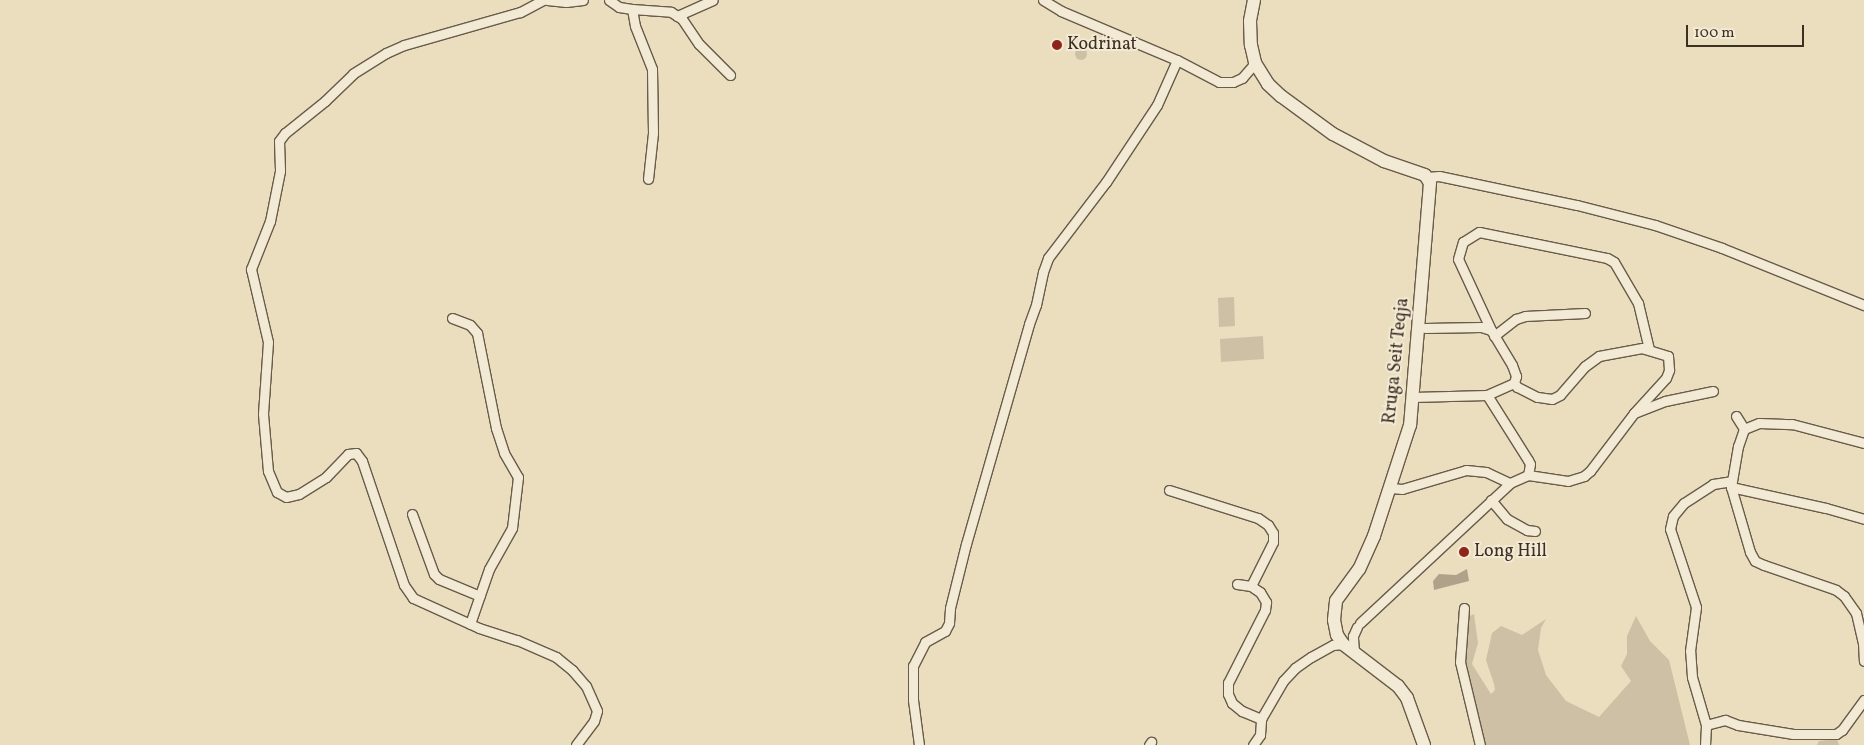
<!DOCTYPE html>
<html>
<head>
<meta charset="utf-8">
<style>
	body { margin:0 }
	#map { position:relative; width:1864px; height:745px; overflow:hidden; background:#ebdebf; font-family:Vollkorn,serif }
	div>[style] { position:absolute }
	[style*='--x'] { left:calc(var(--x)*1px); top:calc(var(--y)*1px); width:calc(var(--w)*1px); rotate:calc(var(--a)*1deg) }
	.green>* { inset:0; background:#cdc0a4 }
	.round { border-radius:50% }
	.water>* { inset:0; background:#b0a28a }
	.roads { filter:drop-shadow(1px 0 #685b49) drop-shadow(-1px 0 #685b49) drop-shadow(0 1px #685b49) drop-shadow(0 -1px #685b49) }
	.minor>* { height:9px; margin:-4.5px; padding:0 4.5px; transform-origin:4.5px; border-radius:4.5px; background:#f2ead5 }
	.secondary>* { height:12px; margin:-6px; padding:0 6px; transform-origin:6px; border-radius:6px; background:#f2ead5 }
	.dots>* { width:14px; height:14px; translate:-50% -50%; box-sizing:border-box; border:2px solid #f2ead5; border-radius:50% }
	span { translate:-50% -50%; white-space:nowrap; text-align:center; line-height:1.15; -webkit-text-stroke:4px #f2ead5; paint-order:stroke }
	.poi-label { font-size:18px; color:#3d2f22 }
	.left { translate:0 -50%; text-align:left }
	.street-label { font-size:18px; color:#3d2f22 }
	.scale { position:absolute; left:1686px; top:25px; width:118px; height:22px; box-sizing:border-box; border:2px solid #3d2f22; border-top:0; padding-left:6px; font-size:15px; line-height:18px; white-space:nowrap; color:#3d2f22; -webkit-text-stroke:4px #f2ead5; paint-order:stroke }
</style>
</head>
<body>
<div id="map">
	<div class="green">
		<div class="round" style="left:1075px;top:48px;width:12px;height:12px"></div>
		<div style="clip-path:polygon(1234px 297px,1235px 326px,1219px 327px,1218px 298px)"></div>
		<div style="clip-path:polygon(1263px 336px,1264px 359px,1221px 362px,1220px 339px)"></div>
		<div style="clip-path:polygon(1474px 614px,1478px 643px,1472px 664px,1491px 694px,1495px 690px,1494px 684px,1486px 660px,1492px 633px,1501px 626px,1522px 635px,1546px 619px,1541px 628px,1538px 650px,1546px 675px,1566px 701px,1599px 717px,1631px 681px,1621px 666px,1627px 654px,1627px 636px,1636px 616px,1650px 641px,1669px 660px,1690px 745px,1483px 745px,1463px 661px,1466px 618px)"></div>
		<div style="clip-path:polygon(1837px 739px,1839px 745px,1817px 745px,1819px 741px)"></div>
	</div>
	<div class="water">
		<div style="clip-path:polygon(1467px 569px,1469px 581px,1434px 590px,1433px 581px,1439px 574px,1456px 575px)"></div>
	</div>
	<div class="roads">
		<div class="minor">
			<div style="--x:543;--y:0;--w:26;--a:152"></div>
			<div style="--x:520;--y:12;--w:121;--a:164.1"></div>
			<div style="--x:404;--y:45;--w:20;--a:156"></div>
			<div style="--x:386;--y:53;--w:39;--a:148"></div>
			<div style="--x:353;--y:74;--w:39;--a:136"></div>
			<div style="--x:325;--y:101;--w:51;--a:141.3"></div>
			<div style="--x:285;--y:133;--w:10;--a:127"></div>
			<div style="--x:279;--y:141;--w:30;--a:88"></div>
			<div style="--x:280;--y:171;--w:51;--a:101.3"></div>
			<div style="--x:270;--y:221;--w:52;--a:111.6"></div>
			<div style="--x:251;--y:269;--w:75;--a:76.9"></div>
			<div style="--x:268;--y:342;--w:72;--a:94"></div>
			<div style="--x:263;--y:414;--w:57;--a:85"></div>
			<div style="--x:268;--y:471;--w:23;--a:67"></div>
			<div style="--x:277;--y:492;--w:10;--a:29"></div>
			<div style="--x:286;--y:497;--w:13;--a:-13"></div>
			<div style="--x:299;--y:494;--w:32;--a:-32"></div>
			<div style="--x:326;--y:477;--w:32;--a:-46"></div>
			<div style="--x:348;--y:454;--w:8;--a:-7"></div>
			<div style="--x:356;--y:453;--w:10;--a:53"></div>
			<div style="--x:362;--y:461;--w:131;--a:71.3"></div>
			<div style="--x:404;--y:585;--w:16;--a:55"></div>
			<div style="--x:413;--y:598;--w:72;--a:24.4"></div>
			<div style="--x:479;--y:628;--w:40;--a:18"></div>
			<div style="--x:517;--y:640;--w:43;--a:23.6"></div>
			<div style="--x:556;--y:657;--w:21;--a:39"></div>
			<div style="--x:572;--y:670;--w:21;--a:49"></div>
			<div style="--x:586;--y:686;--w:27;--a:66"></div>
			<div style="--x:597;--y:711;--w:10;--a:107"></div>
			<div style="--x:594;--y:721;--w:30;--a:127"></div>
			<div style="--x:547;--y:0;--w:19;--a:6"></div>
			<div style="--x:566;--y:2;--w:17;--a:-7"></div>
			<div style="--x:609;--y:0;--w:12;--a:35"></div>
			<div style="--x:619;--y:7;--w:13;--a:9"></div>
			<div style="--x:632;--y:9;--w:39;--a:4"></div>
			<div style="--x:671;--y:12;--w:13;--a:32"></div>
			<div style="--x:682;--y:19;--w:30;--a:56"></div>
			<div style="--x:699;--y:44;--w:44;--a:45"></div>
			<div style="--x:1043;--y:0;--w:21;--a:31"></div>
			<div style="--x:1061;--y:11;--w:126;--a:22.9"></div>
			<div style="--x:1177;--y:60;--w:47;--a:27.6"></div>
			<div style="--x:1219;--y:82;--w:14;--a:0"></div>
			<div style="--x:1233;--y:82;--w:10;--a:-24"></div>
			<div style="--x:1242;--y:78;--w:20;--a:-49"></div>
			<div style="--x:632;--y:9;--w:17;--a:80"></div>
			<div style="--x:635;--y:26;--w:46;--a:68.4"></div>
			<div style="--x:652;--y:69;--w:64;--a:89.1"></div>
			<div style="--x:653;--y:133;--w:46;--a:96.2"></div>
			<div style="--x:677;--y:16;--w:39;--a:-24"></div>
			<div style="--x:1427;--y:177;--w:12;--a:-5"></div>
			<div style="--x:1439;--y:176;--w:141;--a:11.9"></div>
			<div style="--x:1577;--y:205;--w:81;--a:14.4"></div>
			<div style="--x:1655;--y:225;--w:71;--a:18.9"></div>
			<div style="--x:1722;--y:248;--w:153;--a:21.9"></div>
			<div style="--x:452;--y:318;--w:19;--a:21"></div>
			<div style="--x:470;--y:325;--w:11;--a:49"></div>
			<div style="--x:477;--y:333;--w:97;--a:78.7"></div>
			<div style="--x:496;--y:428;--w:26;--a:72"></div>
			<div style="--x:504;--y:453;--w:28;--a:60"></div>
			<div style="--x:518;--y:477;--w:51;--a:96.7"></div>
			<div style="--x:512;--y:528;--w:47;--a:119.3"></div>
			<div style="--x:489;--y:569;--w:58;--a:109.1"></div>
			<div style="--x:1425;--y:328;--w:56;--a:-1"></div>
			<div style="--x:1481;--y:327;--w:10;--a:17"></div>
			<div style="--x:1491;--y:330;--w:41;--a:59"></div>
			<div style="--x:1512;--y:365;--w:12;--a:70"></div>
			<div style="--x:1516;--y:376;--w:7;--a:106"></div>
			<div style="--x:1491;--y:330;--w:78;--a:-114.9"></div>
			<div style="--x:1458;--y:259;--w:18;--a:-74"></div>
			<div style="--x:1463;--y:242;--w:19;--a:-32"></div>
			<div style="--x:1479;--y:232;--w:131;--a:11.5"></div>
			<div style="--x:1607;--y:258;--w:8;--a:30"></div>
			<div style="--x:1614;--y:262;--w:48;--a:59.7"></div>
			<div style="--x:1638;--y:303;--w:47;--a:76.6"></div>
			<div style="--x:1494;--y:336;--w:28;--a:-38"></div>
			<div style="--x:1516;--y:319;--w:9;--a:-18"></div>
			<div style="--x:1525;--y:316;--w:60;--a:-2.9"></div>
			<div style="--x:1413;--y:397;--w:74;--a:-1.5"></div>
			<div style="--x:1487;--y:395;--w:77;--a:57.8"></div>
			<div style="--x:1528;--y:460;--w:4;--a:63"></div>
			<div style="--x:1530;--y:464;--w:11;--a:100"></div>
			<div style="--x:1634;--y:413;--w:33;--a:-21"></div>
			<div style="--x:1665;--y:401;--w:49;--a:-11.8"></div>
			<div style="--x:1736;--y:416;--w:15;--a:58"></div>
			<div style="--x:1744;--y:429;--w:18;--a:109"></div>
			<div style="--x:1738;--y:446;--w:42;--a:99.7"></div>
			<div style="--x:1731;--y:487;--w:68;--a:73.7"></div>
			<div style="--x:1750;--y:552;--w:10;--a:61"></div>
			<div style="--x:1755;--y:561;--w:10;--a:24"></div>
			<div style="--x:1764;--y:565;--w:76;--a:19.1"></div>
			<div style="--x:1836;--y:590;--w:10;--a:37"></div>
			<div style="--x:1844;--y:596;--w:21;--a:55"></div>
			<div style="--x:1856;--y:613;--w:31;--a:77"></div>
			<div style="--x:1863;--y:643;--w:18;--a:87"></div>
			<div style="--x:1744;--y:429;--w:16;--a:-22"></div>
			<div style="--x:1759;--y:423;--w:33;--a:2"></div>
			<div style="--x:1792;--y:424;--w:74;--a:14.8"></div>
			<div style="--x:1731;--y:487;--w:97;--a:12.5"></div>
			<div style="--x:1826;--y:508;--w:40;--a:16"></div>
			<div style="--x:1391;--y:488;--w:11;--a:5"></div>
			<div style="--x:1402;--y:489;--w:67;--a:-16.5"></div>
			<div style="--x:1466;--y:470;--w:20;--a:6"></div>
			<div style="--x:1486;--y:472;--w:26;--a:25"></div>
			<div style="--x:1169;--y:490;--w:93;--a:17.5"></div>
			<div style="--x:1258;--y:518;--w:12;--a:35"></div>
			<div style="--x:1268;--y:525;--w:9;--a:58"></div>
			<div style="--x:1273;--y:533;--w:9;--a:90"></div>
			<div style="--x:1273;--y:542;--w:49;--a:116.6"></div>
			<div style="--x:1491;--y:500;--w:25;--a:50"></div>
			<div style="--x:1507;--y:519;--w:23;--a:29"></div>
			<div style="--x:1527;--y:530;--w:8;--a:7"></div>
			<div style="--x:412;--y:514;--w:64;--a:69.9"></div>
			<div style="--x:434;--y:574;--w:7;--a:45"></div>
			<div style="--x:439;--y:579;--w:44;--a:22.5"></div>
			<div style="--x:1237;--y:584;--w:14;--a:8"></div>
			<div style="--x:1251;--y:586;--w:11;--a:34"></div>
			<div style="--x:1260;--y:592;--w:12;--a:59"></div>
			<div style="--x:1266;--y:602;--w:8;--a:97"></div>
			<div style="--x:1265;--y:610;--w:82;--a:116.9"></div>
			<div style="--x:1228;--y:683;--w:11;--a:90"></div>
			<div style="--x:1228;--y:694;--w:10;--a:66"></div>
			<div style="--x:1232;--y:703;--w:13;--a:39"></div>
			<div style="--x:1242;--y:711;--w:21;--a:23"></div>
			<div style="--x:1464;--y:608;--w:54;--a:94.2"></div>
			<div style="--x:1460;--y:662;--w:85;--a:76.5"></div>
			<div style="--x:1360;--y:623;--w:205;--a:-43"></div>
			<div style="--x:1510;--y:483;--w:20;--a:-24"></div>
			<div style="--x:1528;--y:475;--w:40;--a:8.5"></div>
			<div style="--x:1568;--y:481;--w:17;--a:-17"></div>
			<div style="--x:1584;--y:476;--w:8;--a:-40"></div>
			<div style="--x:1590;--y:471;--w:73;--a:-52.8"></div>
			<div style="--x:1634;--y:413;--w:47;--a:-47.6"></div>
			<div style="--x:1666;--y:378;--w:9;--a:-69"></div>
			<div style="--x:1669;--y:370;--w:14;--a:-94"></div>
			<div style="--x:1668;--y:356;--w:27;--a:-163"></div>
			<div style="--x:1642;--y:348;--w:44;--a:169.5"></div>
			<div style="--x:1599;--y:356;--w:17;--a:144"></div>
			<div style="--x:1585;--y:366;--w:38;--a:131"></div>
			<div style="--x:1560;--y:395;--w:9;--a:153"></div>
			<div style="--x:1552;--y:399;--w:15;--a:-172"></div>
			<div style="--x:1537;--y:397;--w:22;--a:-153"></div>
			<div style="--x:1517;--y:387;--w:5;--a:-127"></div>
			<div style="--x:1514;--y:383;--w:30;--a:156"></div>
			<div style="--x:1354;--y:652;--w:16;--a:-94"></div>
			<div style="--x:1353;--y:636;--w:10;--a:-66"></div>
			<div style="--x:1706;--y:725;--w:20;--a:-15"></div>
			<div style="--x:1725;--y:720;--w:14;--a:21"></div>
			<div style="--x:1738;--y:725;--w:56;--a:9.3"></div>
			<div style="--x:1793;--y:734;--w:43;--a:0"></div>
			<div style="--x:1836;--y:734;--w:7;--a:-34"></div>
			<div style="--x:1842;--y:730;--w:37;--a:-54"></div>
			<div style="--x:919;--y:745;--w:45;--a:-97.6"></div>
			<div style="--x:913;--y:700;--w:34;--a:-90"></div>
			<div style="--x:913;--y:666;--w:27;--a:-63"></div>
			<div style="--x:925;--y:642;--w:23;--a:-29"></div>
			<div style="--x:945;--y:631;--w:9;--a:-63"></div>
			<div style="--x:949;--y:623;--w:15;--a:-86"></div>
			<div style="--x:950;--y:608;--w:66;--a:-76"></div>
			<div style="--x:966;--y:544;--w:229;--a:-74"></div>
			<div style="--x:1029;--y:324;--w:20;--a:-70"></div>
			<div style="--x:1036;--y:305;--w:34;--a:-78"></div>
			<div style="--x:1043;--y:272;--w:15;--a:-70"></div>
			<div style="--x:1048;--y:258;--w:96;--a:-52.7"></div>
			<div style="--x:1106;--y:182;--w:92;--a:-56.5"></div>
			<div style="--x:1157;--y:105;--w:49;--a:-66"></div>
			<div style="--x:1149;--y:745;--w:4;--a:-56"></div>
			<div style="--x:1253;--y:745;--w:12;--a:-55"></div>
			<div style="--x:1260;--y:735;--w:16;--a:-86"></div>
			<div style="--x:1261;--y:719;--w:44;--a:-59.9"></div>
			<div style="--x:1283;--y:681;--w:18;--a:-47"></div>
			<div style="--x:1295;--y:668;--w:19;--a:-35"></div>
			<div style="--x:1311;--y:657;--w:25;--a:-29"></div>
			<div style="--x:1333;--y:645;--w:10;--a:-6"></div>
			<div style="--x:1705;--y:745;--w:20;--a:-87"></div>
			<div style="--x:1706;--y:725;--w:50;--a:-106.3"></div>
			<div style="--x:1692;--y:677;--w:26;--a:-94"></div>
			<div style="--x:1690;--y:651;--w:44;--a:-82.2"></div>
			<div style="--x:1696;--y:607;--w:82;--a:-108.4"></div>
			<div style="--x:1670;--y:529;--w:13;--a:-77"></div>
			<div style="--x:1673;--y:516;--w:17;--a:-50"></div>
			<div style="--x:1684;--y:503;--w:35;--a:-33"></div>
			<div style="--x:1713;--y:484;--w:18;--a:-9"></div>
		</div>
		<div class="secondary">
			<div style="--x:1254;--y:0;--w:21;--a:101"></div>
			<div style="--x:1250;--y:21;--w:24;--a:88"></div>
			<div style="--x:1251;--y:45;--w:18;--a:77"></div>
			<div style="--x:1255;--y:63;--w:25;--a:58"></div>
			<div style="--x:1268;--y:84;--w:18;--a:43"></div>
			<div style="--x:1281;--y:96;--w:64;--a:36.2"></div>
			<div style="--x:1333;--y:134;--w:58;--a:27.9"></div>
			<div style="--x:1384;--y:161;--w:43;--a:18.9"></div>
			<div style="--x:1425;--y:175;--w:9;--a:58"></div>
			<div style="--x:1430;--y:183;--w:243;--a:94.7"></div>
			<div style="--x:1410;--y:425;--w:117;--a:108"></div>
			<div style="--x:1374;--y:536;--w:36;--a:114"></div>
			<div style="--x:1359;--y:569;--w:39;--a:126"></div>
			<div style="--x:1336;--y:601;--w:19;--a:96"></div>
			<div style="--x:1334;--y:620;--w:15;--a:79"></div>
			<div style="--x:1337;--y:635;--w:11;--a:56"></div>
			<div style="--x:1343;--y:644;--w:69;--a:37.4"></div>
			<div style="--x:1398;--y:686;--w:15;--a:53"></div>
			<div style="--x:1407;--y:698;--w:50;--a:70.1"></div>
		</div>
	</div>
	<div class="dots">
		<div style="left:1057px;top:45px;background:#8f2418"></div>
		<div style="left:1464px;top:552px;background:#8f2418"></div>
	</div>
	<div class="poi-label">
		<span class="left" style="left:1067px;top:45px">Kodrinat</span>
		<span class="left" style="left:1474px;top:552px">Long Hill</span>
	</div>
	<div class="street-label">
		<span style="left:1397px;top:361px;rotate:-84deg">Rruga Seit Teqja</span>
	</div>
	<div class="scale">100 m</div>
</div>
</body>
</html>
